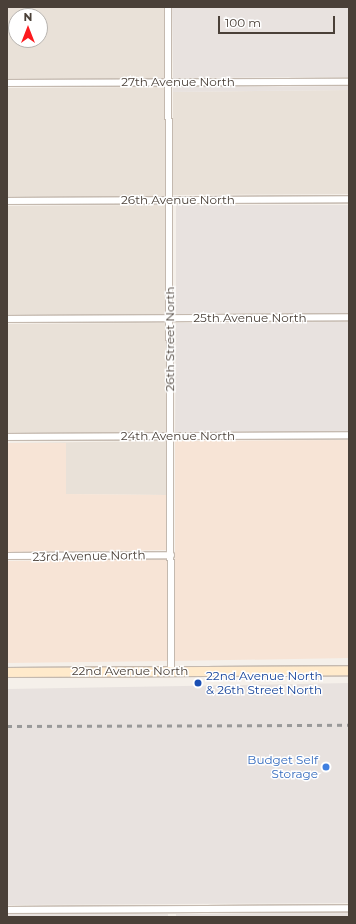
<!DOCTYPE html>
<html>
<head>
<meta charset="utf-8">
<style>
	body { margin:0 }
	#map { position:relative; width:356px; height:924px; overflow:hidden; background:#f5f0ea; font-family:Montserrat,sans-serif }
	div>[style] { position:absolute }
	[style*='--x'] { left:calc(var(--x)*1px); top:calc(var(--y)*1px); width:calc(var(--w)*1px); rotate:calc(var(--a)*1deg) }
	.residential>* { inset:0; background:#e9e1d8 }
	.commercial>* { inset:0; background:#f7e4d6 }
	.industrial>* { inset:0; background:#e8e2df }
	.roads { filter:drop-shadow(1px 0 #c4b9af) drop-shadow(-1px 0 #c4b9af) drop-shadow(0 1px #c4b9af) drop-shadow(0 -1px #c4b9af) }
	.street>* { height:6px; margin:-3px; padding:0 3px; transform-origin:3px; border-radius:3px; background:#fff }
	.secondary>* { height:9px; margin:-4.5px; padding:0 4.5px; transform-origin:4.5px; border-radius:4.5px; background:#ffeacb }
	.rail>* { height:2.5px; margin-top:-1.25px; transform-origin:0; background:repeating-linear-gradient(90deg,#999 0 5px,transparent 0 10px) }
	.dots>* { width:11px; height:11px; translate:-50% -50%; box-sizing:border-box; border:2px solid #fff; border-radius:50% }
	span { translate:-50% -50%; white-space:nowrap; text-align:center; line-height:1.15; -webkit-text-stroke:3px #fff; paint-order:stroke }
	.street-label { font-size:12px; color:#4a4038 }
	.transit-label { font-size:12px; color:#164399 }
	.left { translate:0 -50%; text-align:left }
	.shop-label { font-size:12px; color:#366cbe }
	.right { translate:-100% -50%; text-align:right }
	.frame { position:absolute; inset:0; border:8px solid #4a4038; pointer-events:none }
	.north { position:absolute; left:8px; top:8px; width:40px; height:40px; box-sizing:border-box; background:#fff; border:1px solid #b7b3af; border-radius:50%; rotate:0deg; font-size:11px; font-weight:700; line-height:16px; text-align:center; color:#4a4038 }
	.north::after { content:''; display:block; margin:auto; width:14px; height:18px; background:#fc1a1e; clip-path:polygon(50% 0,100% 100%,50% 72%,0 100%) }
	.scale { position:absolute; left:218px; top:16px; width:117px; height:18px; box-sizing:border-box; border:2px solid #4a4038; border-top:0; padding-left:5px; font-size:12px; line-height:14px; white-space:nowrap; color:#4a4038; -webkit-text-stroke:3px #fff; paint-order:stroke }
</style>
</head>
<body>
<div id="map">
	<div class="residential">
		<div style="clip-path:polygon(evenodd,7px 7px,164px 7px,165px 78px,7px 79px,7px 7px,16px 16px,40px 16px,40px 40px,16px 40px,16px 16px)"></div>
		<div style="clip-path:polygon(165px 87px,165px 196px,7px 197px,7px 88px)"></div>
		<div style="clip-path:polygon(349px 90px,349px 194px,173px 195px,173px 92px)"></div>
		<div style="clip-path:polygon(165px 205px,166px 314px,7px 315px,7px 206px)"></div>
		<div style="clip-path:polygon(166px 323px,166px 432px,7px 433px,7px 324px)"></div>
		<div style="clip-path:polygon(166px 441px,166px 495px,66px 494px,65px 443px,7px 443px)"></div>
	</div>
	<div class="commercial">
		<div style="clip-path:polygon(349px 440px,349px 658px,175px 661px,175px 441px)"></div>
		<div style="clip-path:polygon(7px 443px,66px 443px,66px 494px,166px 495px,167px 550px,7px 552px)"></div>
		<div style="clip-path:polygon(167px 559px,167px 661px,7px 663px,7px 561px)"></div>
	</div>
	<div class="industrial">
		<div style="clip-path:polygon(172px 7px,349px 7px,349px 77px,173px 78px)"></div>
		<div style="clip-path:polygon(349px 86px,349px 90px,173px 92px,173px 87px)"></div>
		<div style="clip-path:polygon(176px 205px,349px 205px,349px 313px,176px 314px)"></div>
		<div style="clip-path:polygon(349px 322px,349px 431px,175px 432px,176px 323px)"></div>
		<div style="clip-path:polygon(349px 683px,349px 903px,7px 905px,7px 689px)"></div>
		<div style="clip-path:polygon(349px 912px,349px 917px,176px 917px,176px 914px)"></div>
		<div style="clip-path:polygon(7px 914px,168px 914px,168px 917px,7px 917px)"></div>
	</div>
	<div class="roads">
		<div class="street">
			<div style="--x:168;--y:7;--w:663;--a:89.74"></div>
			<div style="--x:7;--y:83;--w:342;--a:-0.2"></div>
			<div style="--x:7;--y:201;--w:342;--a:-0.3"></div>
			<div style="--x:7;--y:319;--w:342;--a:-0.3"></div>
			<div style="--x:7;--y:437;--w:342;--a:-0.3"></div>
			<div style="--x:7;--y:556;--w:164;--a:-0.3"></div>
			<div style="--x:7;--y:910;--w:342;--a:-0.3"></div>
		</div>
		<div class="secondary">
			<div style="--x:7;--y:672;--w:342;--a:-0.3"></div>
		</div>
	</div>
	<div class="rail">
		<div style="--x:7;--y:726;--w:342;--a:-0.2"></div>
	</div>
	<div class="dots">
		<div style="left:198px;top:683px;background:#1a4fb4"></div>
		<div style="left:326px;top:767px;background:#3f7fe0"></div>
	</div>
	<div class="street-label">
		<span style="left:178px;top:82px">27th Avenue North</span>
		<span style="left:178px;top:200px">26th Avenue North</span>
		<span style="left:250px;top:318px">25th Avenue North</span>
		<span style="left:170px;top:339px;rotate:-90deg">26th Street North</span>
		<span style="left:178px;top:436px">24th Avenue North</span>
		<span style="left:89px;top:556px;rotate:-1deg">23rd Avenue North</span>
		<span style="left:130px;top:671px">22nd Avenue North</span>
	</div>
	<div class="transit-label">
		<span class="left" style="left:206px;top:683px">22nd Avenue North<br>&amp; 26th Street North</span>
	</div>
	<div class="shop-label">
		<span class="right" style="left:318px;top:767px">Budget Self<br>Storage</span>
	</div>
	<div class="frame"></div>
	<div class="north">N</div>
	<div class="scale">100 m</div>
</div>
</body>
</html>
